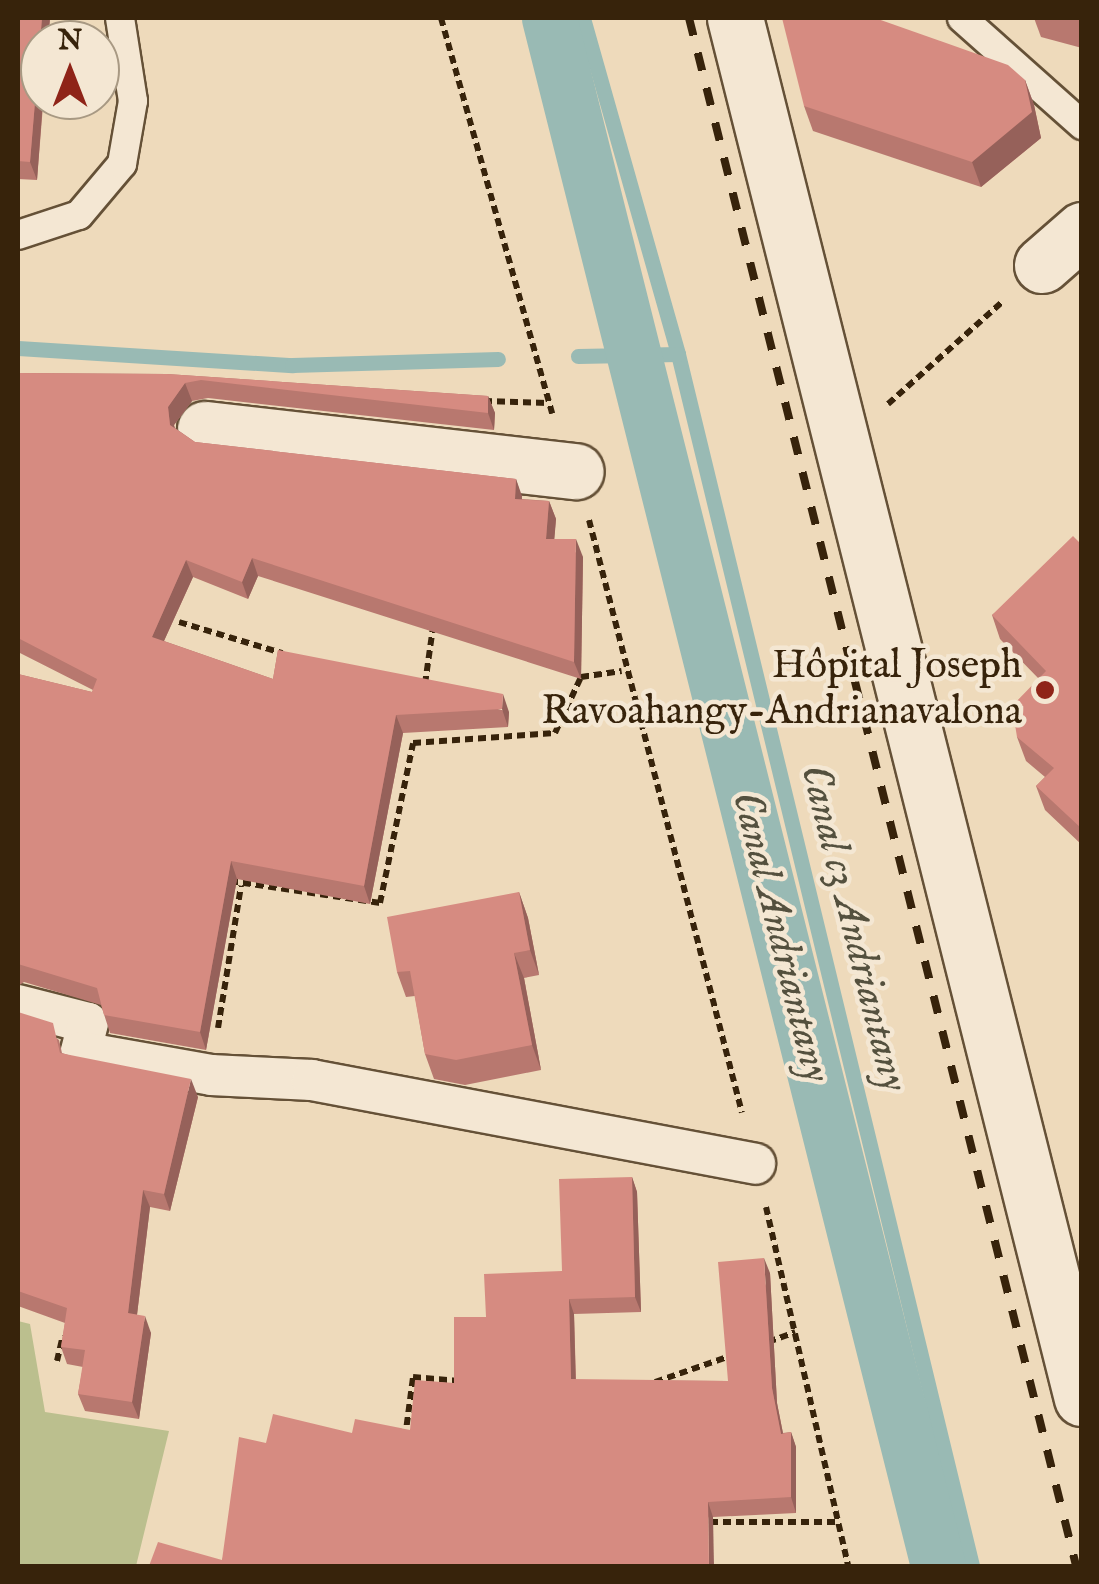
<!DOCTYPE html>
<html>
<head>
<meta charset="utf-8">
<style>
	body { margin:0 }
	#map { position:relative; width:1099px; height:1584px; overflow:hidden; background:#eedabb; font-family:"IM FELL English",serif }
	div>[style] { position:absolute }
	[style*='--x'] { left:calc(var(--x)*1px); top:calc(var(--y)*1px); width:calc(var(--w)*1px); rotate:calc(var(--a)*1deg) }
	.green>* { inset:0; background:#bbbf8e }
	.stream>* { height:15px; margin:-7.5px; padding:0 7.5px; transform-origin:7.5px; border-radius:7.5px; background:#99bab4 }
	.canal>* { height:55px; margin:-27.5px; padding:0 27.5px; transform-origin:27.5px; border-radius:27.5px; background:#99bab4 }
	.path>* { height:6px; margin-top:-3px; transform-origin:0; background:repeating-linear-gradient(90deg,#37230b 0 8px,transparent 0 13px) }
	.roads { filter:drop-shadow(2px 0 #655137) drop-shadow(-2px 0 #655137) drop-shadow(0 2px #655137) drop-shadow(0 -2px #655137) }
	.service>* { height:28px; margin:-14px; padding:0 14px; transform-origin:14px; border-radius:14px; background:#f4e7d3 }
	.pedestrian>* { height:40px; margin:-20px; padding:0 20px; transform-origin:20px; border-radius:20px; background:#f4e7d3 }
	.minor>* { height:55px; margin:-27.5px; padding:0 27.5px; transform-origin:27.5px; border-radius:27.5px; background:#f4e7d3 }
	.rail>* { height:8px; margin-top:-4px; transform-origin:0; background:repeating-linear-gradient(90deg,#37230b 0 18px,transparent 0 36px) }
	.wall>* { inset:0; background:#b8786f }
	.shaded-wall>* { inset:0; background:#96615a }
	.building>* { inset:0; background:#d68b81 }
	.dots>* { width:28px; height:28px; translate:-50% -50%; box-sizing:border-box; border:5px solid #f4e7d3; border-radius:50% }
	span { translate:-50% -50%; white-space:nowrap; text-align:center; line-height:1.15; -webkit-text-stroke:9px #f4e7d3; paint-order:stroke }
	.poi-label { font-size:40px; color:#37230b }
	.right { translate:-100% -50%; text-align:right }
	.water-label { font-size:42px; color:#54503e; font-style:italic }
	.frame { position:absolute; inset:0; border:20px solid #37230b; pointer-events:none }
	.north { position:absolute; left:20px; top:20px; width:100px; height:100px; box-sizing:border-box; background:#f4e7d3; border:2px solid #a89983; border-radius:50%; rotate:0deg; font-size:28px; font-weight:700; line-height:40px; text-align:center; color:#37230b }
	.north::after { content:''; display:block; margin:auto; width:35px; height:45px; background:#8f2418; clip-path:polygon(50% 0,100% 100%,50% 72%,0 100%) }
</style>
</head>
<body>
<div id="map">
	<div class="green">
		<div style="clip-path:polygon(18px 1321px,30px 1324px,45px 1412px,169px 1431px,136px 1566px,18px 1566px)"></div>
	</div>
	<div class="stream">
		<div style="--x:583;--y:18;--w:349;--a:74.2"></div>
		<div style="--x:678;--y:354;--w:1247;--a:76.36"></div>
		<div style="--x:18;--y:348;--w:275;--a:3.6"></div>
		<div style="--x:292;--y:365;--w:206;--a:-1.7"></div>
		<div style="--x:578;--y:356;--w:100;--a:-1.1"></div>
	</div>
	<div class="canal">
		<div style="--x:549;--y:18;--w:1596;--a:75.89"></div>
	</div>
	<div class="path">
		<div style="--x:441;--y:18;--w:411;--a:74.3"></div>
		<div style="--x:484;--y:401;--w:64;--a:1.8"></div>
		<div style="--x:888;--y:404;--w:153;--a:-41.8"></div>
		<div style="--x:589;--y:520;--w:612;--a:75.53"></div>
		<div style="--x:179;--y:622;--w:108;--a:16.8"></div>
		<div style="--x:425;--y:684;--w:58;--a:-82"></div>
		<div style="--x:230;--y:881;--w:152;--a:8.3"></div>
		<div style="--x:380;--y:903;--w:163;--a:-78.3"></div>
		<div style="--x:413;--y:743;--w:142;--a:-4"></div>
		<div style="--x:555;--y:733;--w:62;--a:-65.1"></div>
		<div style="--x:581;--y:677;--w:41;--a:-8.3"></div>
		<div style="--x:218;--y:1028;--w:144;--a:-80.8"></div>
		<div style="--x:766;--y:1207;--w:368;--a:77.1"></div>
		<div style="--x:768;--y:1342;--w:29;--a:-20"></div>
		<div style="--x:57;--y:1361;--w:26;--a:-77"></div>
		<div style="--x:655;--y:1382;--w:83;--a:-19.1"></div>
		<div style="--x:405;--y:1438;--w:62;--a:-82.5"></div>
		<div style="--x:413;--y:1377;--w:46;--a:5"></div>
		<div style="--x:710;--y:1522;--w:128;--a:0"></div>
	</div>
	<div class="roads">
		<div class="service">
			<div style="--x:962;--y:18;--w:161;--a:41.7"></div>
			<div style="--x:18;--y:235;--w:64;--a:-18.2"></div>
			<div style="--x:79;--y:215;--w:67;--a:-49.9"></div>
			<div style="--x:122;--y:164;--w:64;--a:-80.1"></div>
			<div style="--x:133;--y:101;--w:84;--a:-98.9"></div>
		</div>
		<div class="pedestrian">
			<div style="--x:18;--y:1005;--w:72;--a:14.4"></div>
			<div style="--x:88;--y:1023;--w:30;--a:104"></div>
			<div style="--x:81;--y:1052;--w:132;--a:10"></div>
			<div style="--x:211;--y:1075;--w:101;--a:2.8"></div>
			<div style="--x:312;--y:1080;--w:451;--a:10.7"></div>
		</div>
		<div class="minor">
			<div style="--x:735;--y:18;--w:1423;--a:75.89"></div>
			<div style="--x:1042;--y:265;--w:53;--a:-41.2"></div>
			<div style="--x:205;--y:429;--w:373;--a:6.5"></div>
		</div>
	</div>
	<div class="rail">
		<div style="--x:689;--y:18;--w:1596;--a:75.96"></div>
	</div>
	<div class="wall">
		<div style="clip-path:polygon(18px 18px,50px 18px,37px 180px,18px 179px)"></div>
		<div style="clip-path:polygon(1034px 18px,1082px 18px,1082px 48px,1041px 37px)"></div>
		<div style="clip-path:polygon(1025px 80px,1034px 105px,1041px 138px,981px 187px,813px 131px,804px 106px)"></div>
		<div style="clip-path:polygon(18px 373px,167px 374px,488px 396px,495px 413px,494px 430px,208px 398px,192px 401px,174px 425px,175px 428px,195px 442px,516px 479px,522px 499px,549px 501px,556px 519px,554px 539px,583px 557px,581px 679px,258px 576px,248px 599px,193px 577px,164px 641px,273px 679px,278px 650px,509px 712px,508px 727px,403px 733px,370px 904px,237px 879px,206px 1050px,110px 1033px,101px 1005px,24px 982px,18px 986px,18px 674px,92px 692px,93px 690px,18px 652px)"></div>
		<div style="clip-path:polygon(1082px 545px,1082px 845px,1045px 810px,1036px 786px,1045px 777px,1026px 761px,1017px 737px,1039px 679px,1000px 639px,992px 615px)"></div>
		<div style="clip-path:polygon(519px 892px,528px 918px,539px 975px,524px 978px,541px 1070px,465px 1085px,434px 1079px,425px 1054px,415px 996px,406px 997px,397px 972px)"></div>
		<div style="clip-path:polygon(18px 1012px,59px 1040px,62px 1053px,198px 1097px,170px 1211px,150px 1207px,137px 1315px,151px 1333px,139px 1419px,85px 1411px,78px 1394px,83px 1367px,67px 1364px,61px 1347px,65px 1323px,18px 1306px)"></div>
		<div style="clip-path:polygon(632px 1177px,637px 1192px,641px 1312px,574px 1314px,576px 1380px,728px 1381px,770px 1273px,777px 1403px,783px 1433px,791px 1432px,796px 1447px,796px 1513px,713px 1517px,222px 1560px,266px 1443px,352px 1433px,410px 1430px,454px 1383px,486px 1317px,562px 1271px)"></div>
	</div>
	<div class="shaded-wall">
		<div style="clip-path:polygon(42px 18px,50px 18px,48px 40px,40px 40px,40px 100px,43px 100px,37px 180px,30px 162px)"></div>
		<div style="clip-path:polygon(1025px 80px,1034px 105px,1041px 138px,981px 187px,972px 162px)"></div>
		<div style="clip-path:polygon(185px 383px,192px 401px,174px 425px,177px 442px,170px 425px,168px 407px)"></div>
		<div style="clip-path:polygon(488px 396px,495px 413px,494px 430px,488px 413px)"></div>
		<div style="clip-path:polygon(516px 479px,522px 496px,521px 517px,515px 499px)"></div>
		<div style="clip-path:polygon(549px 501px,556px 519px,553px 556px,546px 539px)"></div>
		<div style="clip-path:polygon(576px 539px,583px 557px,581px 679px,574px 662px)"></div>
		<div style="clip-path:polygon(252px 558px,258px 576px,248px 599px,242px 582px)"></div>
		<div style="clip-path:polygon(186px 560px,193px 577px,158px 654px,152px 637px)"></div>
		<div style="clip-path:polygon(503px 694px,509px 712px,508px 727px,502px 709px)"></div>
		<div style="clip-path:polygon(396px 715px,403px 733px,370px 904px,364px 886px)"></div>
		<div style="clip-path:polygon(231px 861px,237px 879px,206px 1050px,200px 1032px)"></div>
		<div style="clip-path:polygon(519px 892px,528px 918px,539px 975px,530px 950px)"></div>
		<div style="clip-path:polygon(514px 953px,524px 978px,541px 1070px,532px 1045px)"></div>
		<div style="clip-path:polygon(191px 1079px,198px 1097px,170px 1211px,164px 1194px)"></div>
		<div style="clip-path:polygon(632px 1177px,637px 1192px,641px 1312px,635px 1297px)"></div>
		<div style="clip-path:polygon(143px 1190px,150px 1207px,135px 1331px,128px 1313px)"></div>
		<div style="clip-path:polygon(764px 1258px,770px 1273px,777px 1403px,786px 1449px,781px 1434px,772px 1388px)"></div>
		<div style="clip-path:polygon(569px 1299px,574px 1314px,576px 1395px,571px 1379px)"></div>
		<div style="clip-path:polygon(145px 1316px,151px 1333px,139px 1419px,132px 1402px)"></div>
		<div style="clip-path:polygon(791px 1432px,796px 1447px,796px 1513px,791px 1497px)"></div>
		<div style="clip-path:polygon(708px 1502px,713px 1517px,714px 1566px,709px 1566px)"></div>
	</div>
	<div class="building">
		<div style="clip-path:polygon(18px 18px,42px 18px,30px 162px,18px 161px)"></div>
		<div style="clip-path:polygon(782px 18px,875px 18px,1008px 65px,1025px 80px,1032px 112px,972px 162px,804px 106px)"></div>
		<div style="clip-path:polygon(18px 373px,167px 374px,488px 396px,488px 413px,201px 380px,185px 383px,168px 407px,170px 425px,195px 442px,516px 479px,515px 499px,549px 501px,546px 539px,576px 539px,574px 662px,252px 558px,242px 582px,186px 560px,152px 637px,273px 679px,278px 650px,503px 694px,502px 709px,396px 715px,364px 886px,231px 861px,200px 1032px,104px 1015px,97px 988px,18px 964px,18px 674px,92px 692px,97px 679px,18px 638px)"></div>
		<div style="clip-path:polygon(1073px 536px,1082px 545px,1082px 829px,1036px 786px,1054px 768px,1017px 737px,1012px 706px,1046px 671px,992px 615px)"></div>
		<div style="clip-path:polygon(519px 892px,530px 950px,514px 953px,532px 1045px,456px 1060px,425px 1054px,410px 971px,397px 972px,387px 917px)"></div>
		<div style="clip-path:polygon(18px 1012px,53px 1023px,60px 1053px,191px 1079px,164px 1194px,143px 1190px,128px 1313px,145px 1316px,132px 1402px,78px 1394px,85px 1350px,61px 1347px,67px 1308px,18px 1291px)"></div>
		<div style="clip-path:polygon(632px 1177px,635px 1297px,569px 1299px,571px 1379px,728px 1381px,718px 1262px,764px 1258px,772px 1388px,781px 1434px,791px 1432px,791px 1497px,708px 1502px,709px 1566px,149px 1566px,158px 1542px,222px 1560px,239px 1437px,266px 1443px,273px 1414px,352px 1433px,355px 1419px,410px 1430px,415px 1380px,454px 1383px,454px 1317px,486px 1317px,484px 1274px,562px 1271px,559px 1179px)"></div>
	</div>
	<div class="dots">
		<div style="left:1045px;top:690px;background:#8f2418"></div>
	</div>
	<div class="poi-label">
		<span class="right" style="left:1022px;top:690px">Hôpital Joseph<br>Ravoahangy-Andrianavalona</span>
	</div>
	<div class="water-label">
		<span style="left:853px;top:928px;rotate:76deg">Canal c3 Andriantany</span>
		<span style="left:780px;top:937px;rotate:76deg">Canal Andriantany</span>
	</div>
	<div class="frame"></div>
	<div class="north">N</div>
</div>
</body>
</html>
